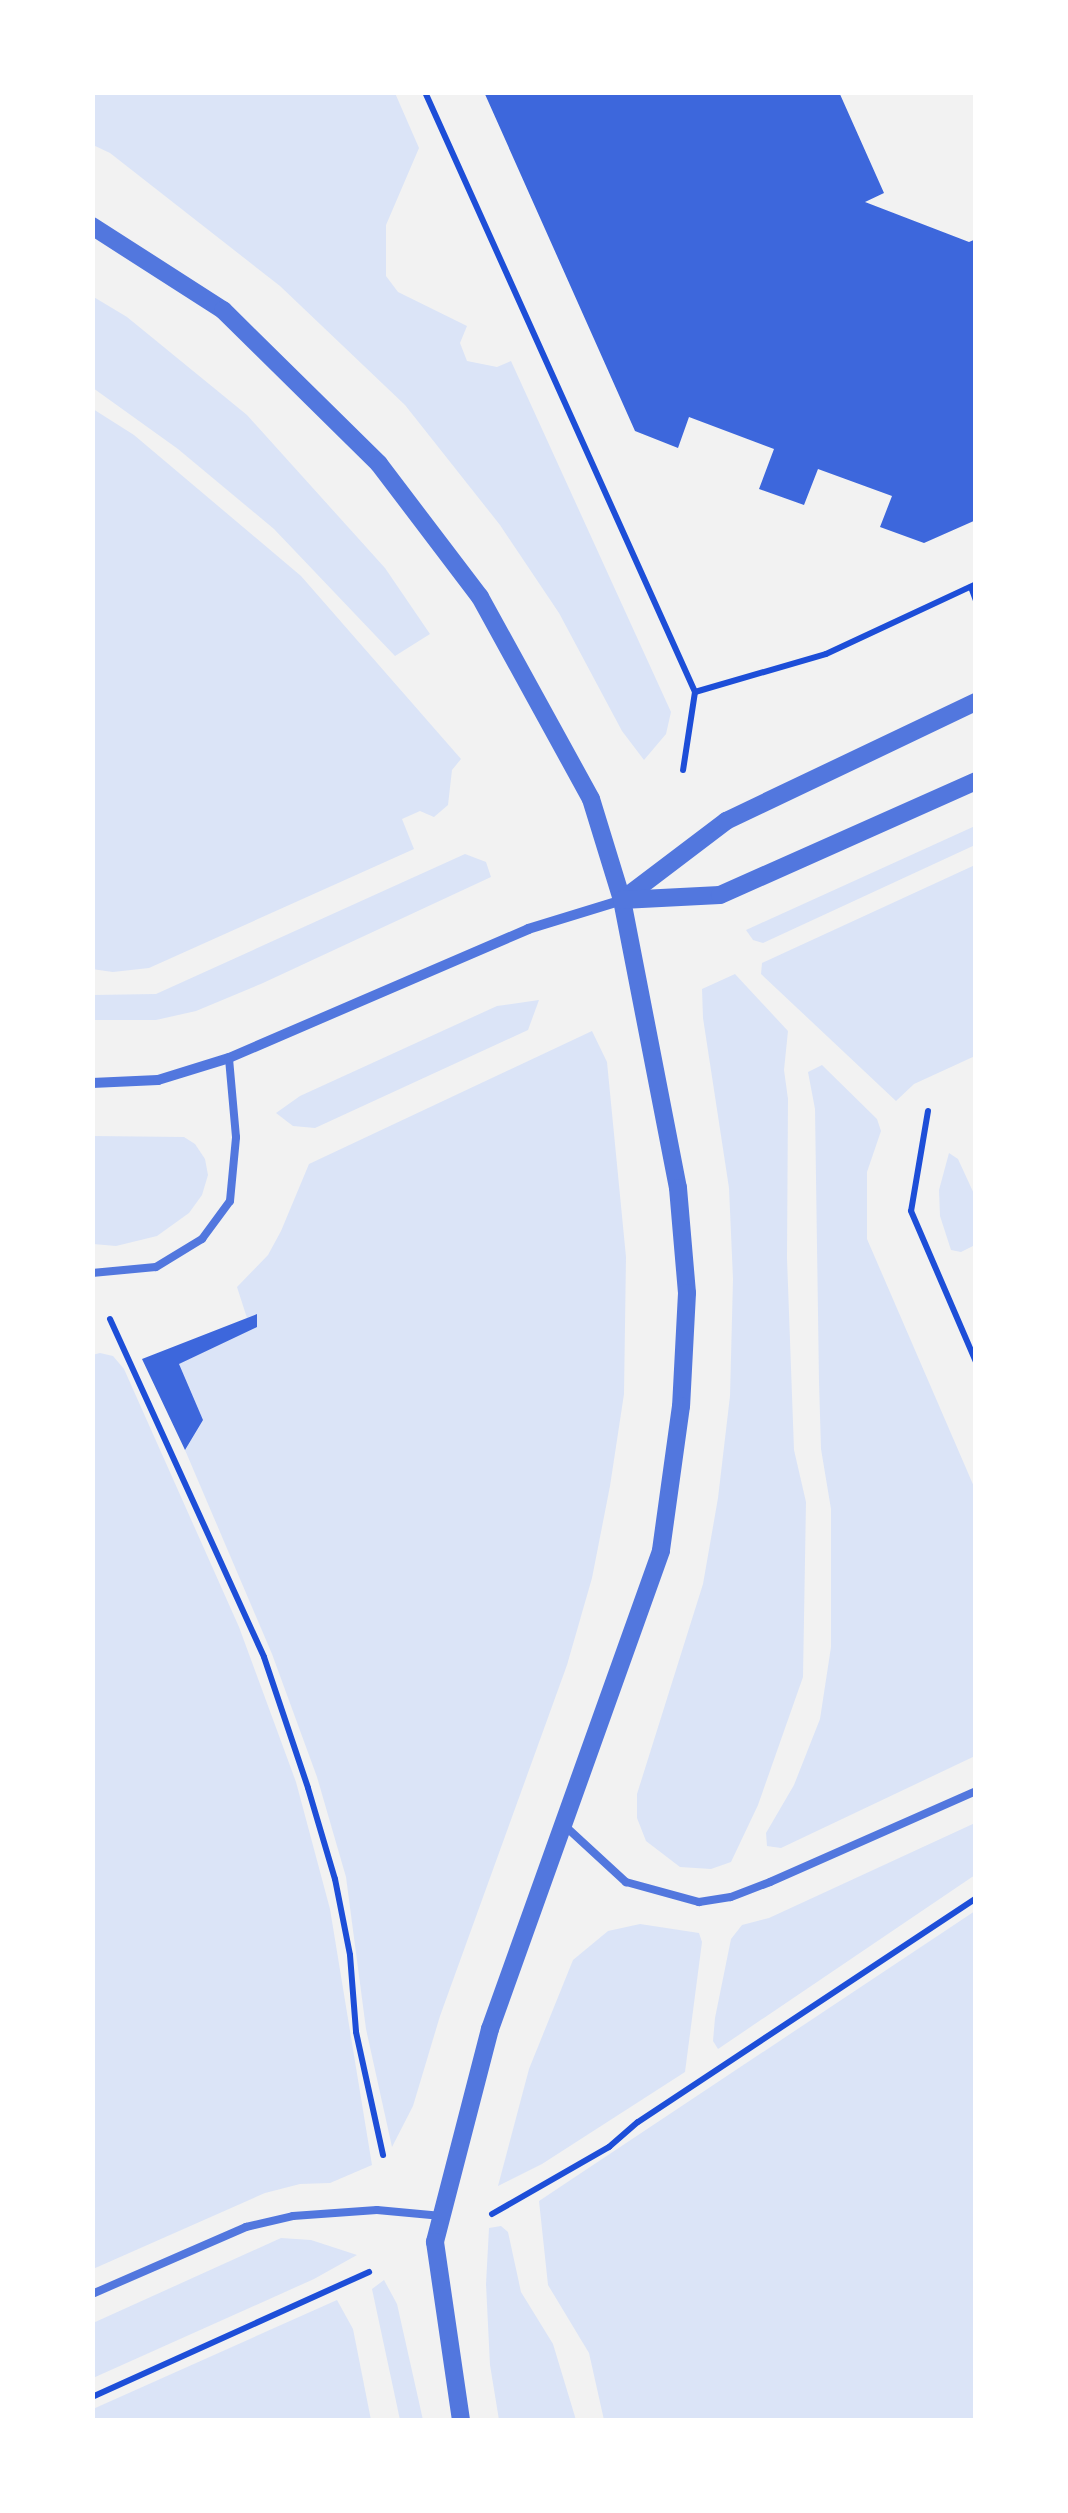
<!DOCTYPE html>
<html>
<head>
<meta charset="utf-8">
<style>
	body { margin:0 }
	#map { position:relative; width:1068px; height:2513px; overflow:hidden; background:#f2f2f2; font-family:Roboto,sans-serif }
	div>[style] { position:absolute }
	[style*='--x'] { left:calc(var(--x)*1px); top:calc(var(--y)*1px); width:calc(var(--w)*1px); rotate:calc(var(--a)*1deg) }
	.green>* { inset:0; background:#dbe4f7 }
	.building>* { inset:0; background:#3d67dc }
	.path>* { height:6px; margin:-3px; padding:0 3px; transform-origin:3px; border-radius:3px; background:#1d4ed8 }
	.service>* { height:8px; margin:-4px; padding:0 4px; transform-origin:4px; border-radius:4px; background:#5277de }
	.minor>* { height:10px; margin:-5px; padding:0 5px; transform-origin:5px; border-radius:5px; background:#5277de }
	.tertiary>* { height:18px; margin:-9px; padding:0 9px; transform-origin:9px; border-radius:9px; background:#5277de }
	span { translate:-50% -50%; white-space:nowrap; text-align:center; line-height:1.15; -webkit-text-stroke:8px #fff; paint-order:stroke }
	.frame { position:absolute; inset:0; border:95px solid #fff; pointer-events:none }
</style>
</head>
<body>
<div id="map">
	<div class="green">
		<div style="clip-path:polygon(92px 93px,395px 93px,419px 148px,386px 225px,386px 276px,398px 292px,467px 326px,460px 343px,467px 361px,497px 367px,511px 361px,671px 712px,666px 734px,644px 760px,622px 731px,559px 613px,500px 525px,405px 405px,280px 286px,110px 153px,93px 145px)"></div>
		<div style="clip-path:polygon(92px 296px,127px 317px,247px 415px,385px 568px,430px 634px,395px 656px,274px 529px,178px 449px,93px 388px)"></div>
		<div style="clip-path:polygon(93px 409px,134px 435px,301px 576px,461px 759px,452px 770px,448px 805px,434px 817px,420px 811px,402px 819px,414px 849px,149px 968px,113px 972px,92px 969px)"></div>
		<div style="clip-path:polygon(975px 826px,975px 845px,763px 943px,753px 940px,746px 930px)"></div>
		<div style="clip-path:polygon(465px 854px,486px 862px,491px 877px,263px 983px,196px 1011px,156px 1020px,93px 1020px,93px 995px,156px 994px)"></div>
		<div style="clip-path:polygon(975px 865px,975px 1056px,914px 1084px,896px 1101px,761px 974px,762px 963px)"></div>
		<div style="clip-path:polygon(735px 974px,788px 1031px,784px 1070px,788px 1099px,787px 1258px,794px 1450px,806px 1502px,803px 1677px,758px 1805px,731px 1862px,711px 1869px,680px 1867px,646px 1841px,637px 1818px,637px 1794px,703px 1584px,718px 1498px,730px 1396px,733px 1279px,729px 1188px,703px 1018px,702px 989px)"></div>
		<div style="clip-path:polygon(539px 1000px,528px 1030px,315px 1128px,293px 1126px,276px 1113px,300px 1096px,497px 1006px)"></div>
		<div style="clip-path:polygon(592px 1031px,607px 1062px,626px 1257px,624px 1394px,610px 1486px,592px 1578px,567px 1665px,440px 2016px,413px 2106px,392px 2147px,366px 2029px,346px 1877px,317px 1777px,272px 1654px,185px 1450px,179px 1364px,257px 1314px,247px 1318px,237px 1287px,268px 1255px,281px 1231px,309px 1164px)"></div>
		<div style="clip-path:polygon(822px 1065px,877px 1119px,881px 1131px,867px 1172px,867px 1239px,975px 1489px,975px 1756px,781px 1848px,767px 1846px,766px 1833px,794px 1785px,820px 1719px,831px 1647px,831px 1509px,821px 1449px,819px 1382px,815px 1109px,808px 1072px)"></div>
		<div style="clip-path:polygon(92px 1136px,184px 1137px,195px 1144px,205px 1159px,208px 1175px,202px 1195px,189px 1213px,157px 1236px,116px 1246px,93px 1244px)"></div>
		<div style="clip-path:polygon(949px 1153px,958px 1159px,975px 1196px,975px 1245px,961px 1252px,951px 1250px,940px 1216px,939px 1190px)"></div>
		<div style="clip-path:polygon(100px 1353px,113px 1356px,124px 1369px,239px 1627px,296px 1782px,330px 1909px,372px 2165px,330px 2183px,300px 2184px,265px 2193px,93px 2269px,92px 1355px)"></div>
		<div style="clip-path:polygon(975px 1823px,975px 1875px,718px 2049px,713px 2041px,715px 2018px,731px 1939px,742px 1925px,769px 1918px)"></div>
		<div style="clip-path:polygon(975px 1911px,975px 2420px,604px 2420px,589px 2353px,548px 2285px,539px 2201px)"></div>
		<div style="clip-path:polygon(640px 1924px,699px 1933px,702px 1942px,685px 2072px,542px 2164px,498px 2186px,529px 2069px,573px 1960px,608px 1931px)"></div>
		<div style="clip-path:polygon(501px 2226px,508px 2232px,521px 2292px,553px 2344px,576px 2420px,499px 2420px,490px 2365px,486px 2284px,489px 2228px)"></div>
		<div style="clip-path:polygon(281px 2238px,311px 2240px,357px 2255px,314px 2279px,93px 2378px,93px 2323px)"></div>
		<div style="clip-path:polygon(384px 2280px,397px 2304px,423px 2420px,400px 2420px,372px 2289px)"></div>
		<div style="clip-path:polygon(337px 2300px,353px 2329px,371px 2420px,93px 2420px,93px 2409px)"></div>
	</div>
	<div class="building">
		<div style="clip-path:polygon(484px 92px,839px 92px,884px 193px,865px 202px,969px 242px,976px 239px,976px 520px,924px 543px,880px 527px,892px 496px,818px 469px,804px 505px,759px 489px,774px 449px,689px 417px,678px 448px,635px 431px)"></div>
		<div style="clip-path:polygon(257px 1314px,257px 1327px,179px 1364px,203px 1420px,185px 1450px,142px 1359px)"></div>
	</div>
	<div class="path">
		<div style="--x:425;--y:92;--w:658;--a:65.77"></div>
		<div style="--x:695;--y:692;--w:79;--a:98.7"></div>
		<div style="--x:971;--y:587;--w:15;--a:70"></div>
		<div style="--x:695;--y:692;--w:136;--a:-16.2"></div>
		<div style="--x:826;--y:654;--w:166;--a:-25"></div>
		<div style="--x:928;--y:1111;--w:101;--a:99.6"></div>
		<div style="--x:911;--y:1211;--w:164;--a:66.7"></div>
		<div style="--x:110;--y:1319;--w:371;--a:65.5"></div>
		<div style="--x:264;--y:1657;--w:138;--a:71.4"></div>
		<div style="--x:308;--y:1788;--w:95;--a:73.5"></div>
		<div style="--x:335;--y:1879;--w:77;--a:78.8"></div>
		<div style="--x:350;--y:1955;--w:77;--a:85.5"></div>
		<div style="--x:356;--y:2032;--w:126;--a:77.6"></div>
		<div style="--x:492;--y:2214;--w:135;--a:-29.8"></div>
		<div style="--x:609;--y:2147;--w:38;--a:-41"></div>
		<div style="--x:638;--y:2122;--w:405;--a:-33.5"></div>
		<div style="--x:92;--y:2397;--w:304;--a:-24.3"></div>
	</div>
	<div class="service">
		<div style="--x:92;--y:1273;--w:64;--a:-5.4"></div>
		<div style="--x:156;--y:1267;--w:54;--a:-31.3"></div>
		<div style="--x:202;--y:1239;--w:47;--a:-53.6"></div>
		<div style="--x:230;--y:1201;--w:64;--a:-84.6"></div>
		<div style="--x:236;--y:1137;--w:79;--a:-95.1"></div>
		<div style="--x:565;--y:1826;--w:83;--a:42.6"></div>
		<div style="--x:626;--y:1882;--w:76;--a:15.3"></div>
		<div style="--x:699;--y:1902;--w:32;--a:-9"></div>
		<div style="--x:731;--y:1897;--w:42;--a:-21"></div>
		<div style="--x:770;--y:1882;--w:225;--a:-23.8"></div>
		<div style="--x:92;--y:2294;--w:168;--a:-23.5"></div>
		<div style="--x:246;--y:2227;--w:48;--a:-13.2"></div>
		<div style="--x:293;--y:2216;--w:84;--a:-4.1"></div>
		<div style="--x:377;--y:2210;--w:65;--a:5.3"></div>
	</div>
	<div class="minor">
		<div style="--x:92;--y:1083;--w:66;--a:-2.6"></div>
		<div style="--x:158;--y:1080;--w:74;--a:-17.2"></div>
		<div style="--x:229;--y:1058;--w:326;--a:-23.3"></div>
		<div style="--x:528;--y:929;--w:98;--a:-17.1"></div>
	</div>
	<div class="tertiary">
		<div style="--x:92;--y:226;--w:156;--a:32.7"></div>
		<div style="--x:223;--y:310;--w:219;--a:44.6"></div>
		<div style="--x:379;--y:464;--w:167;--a:52.8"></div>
		<div style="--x:480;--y:597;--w:230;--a:61.2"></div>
		<div style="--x:591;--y:799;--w:106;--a:72.9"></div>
		<div style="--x:622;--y:900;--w:293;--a:79"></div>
		<div style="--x:678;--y:1188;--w:105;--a:85.1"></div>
		<div style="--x:687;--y:1293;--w:113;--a:93"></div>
		<div style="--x:681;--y:1406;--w:146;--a:97.9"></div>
		<div style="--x:661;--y:1551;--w:508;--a:109.68"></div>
		<div style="--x:490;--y:2029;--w:220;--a:104.5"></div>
		<div style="--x:435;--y:2242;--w:180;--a:81.7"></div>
		<div style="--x:622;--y:900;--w:131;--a:-37.2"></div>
		<div style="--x:726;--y:821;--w:277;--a:-25.5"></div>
		<div style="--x:622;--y:900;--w:98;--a:-2.9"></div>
		<div style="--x:720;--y:895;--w:280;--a:-24"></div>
	</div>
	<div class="frame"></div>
</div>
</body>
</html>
